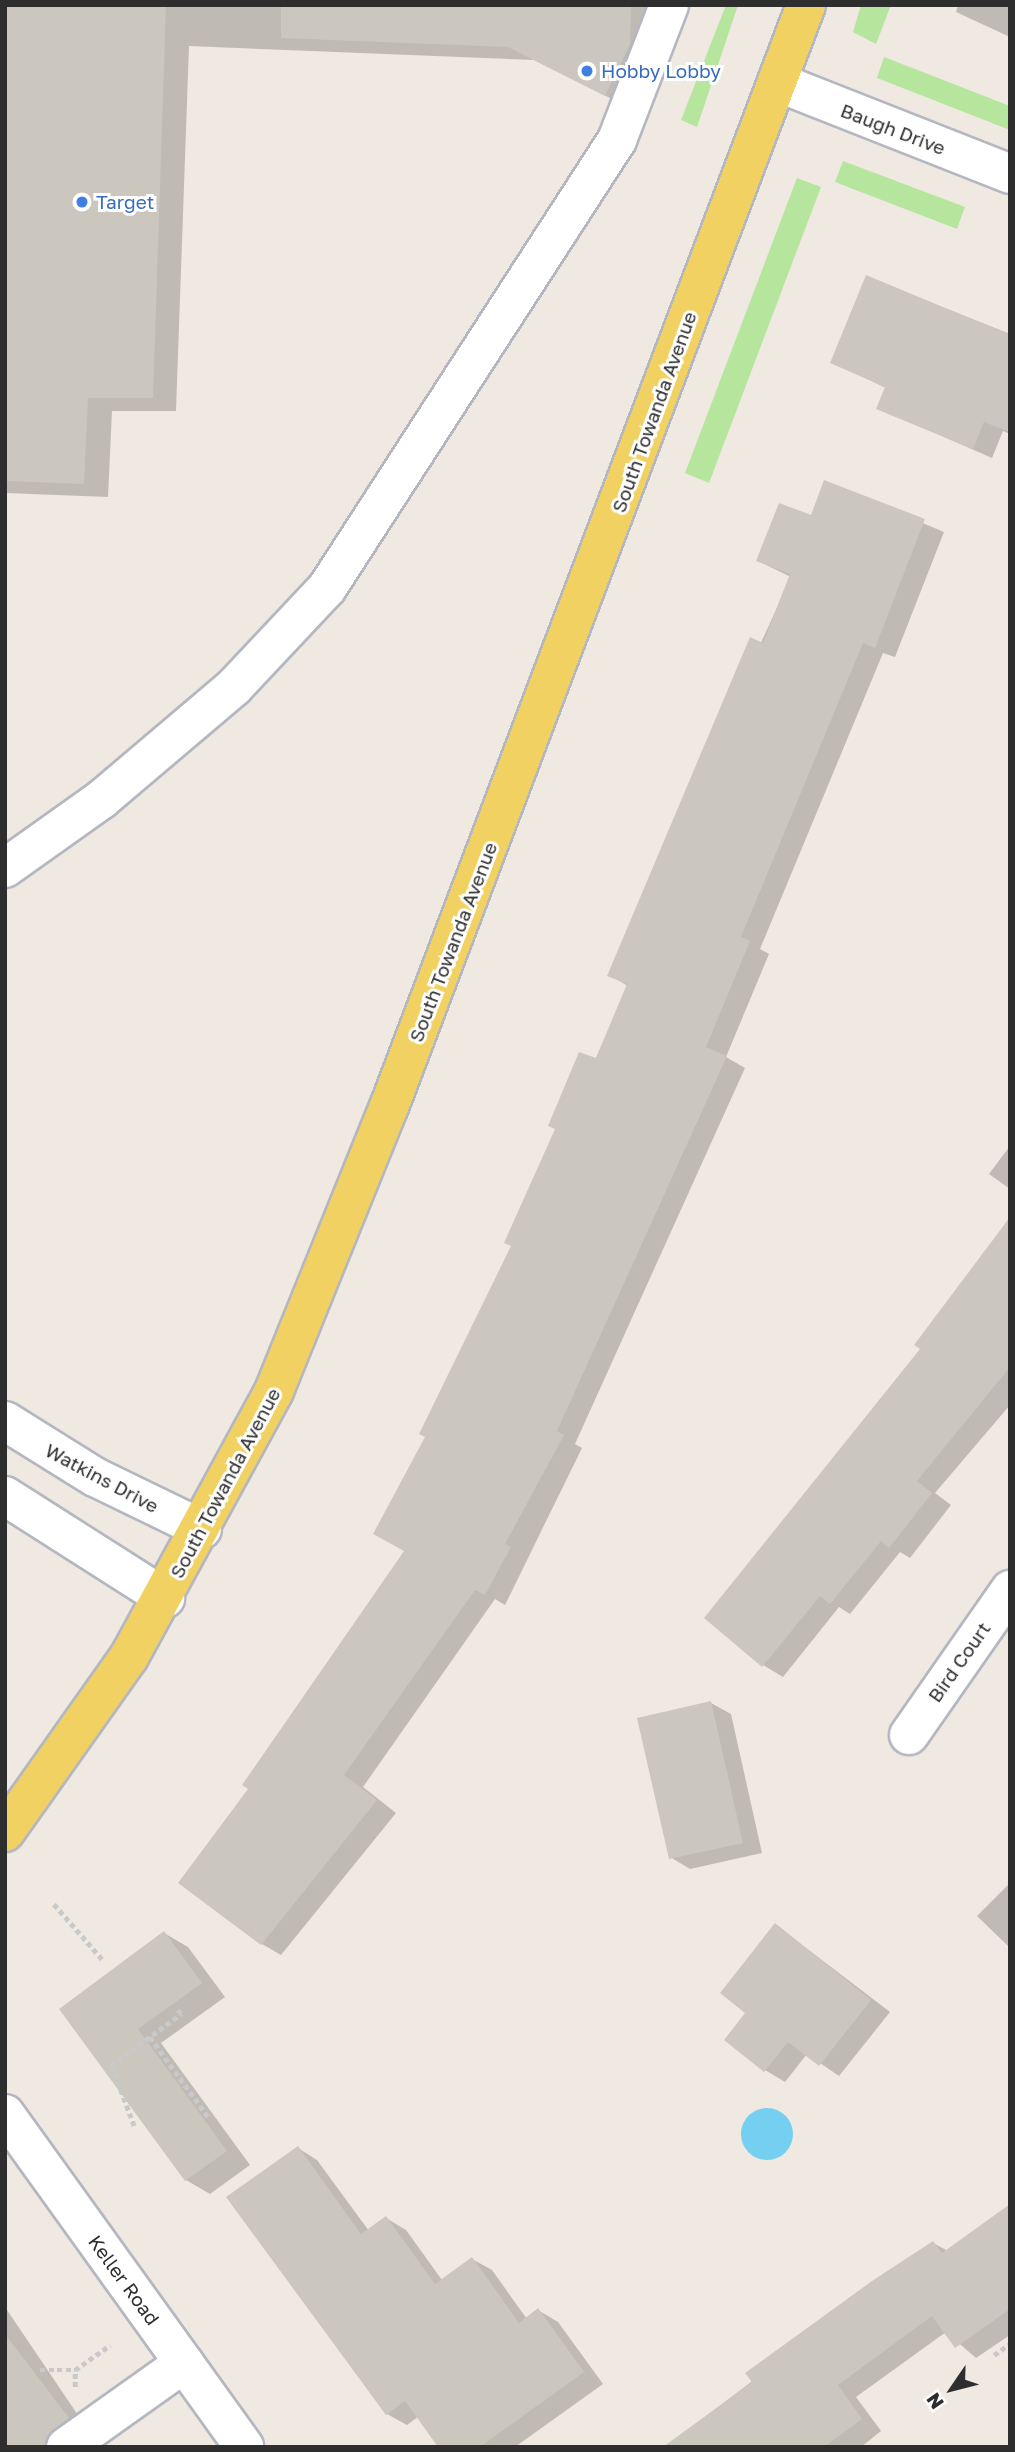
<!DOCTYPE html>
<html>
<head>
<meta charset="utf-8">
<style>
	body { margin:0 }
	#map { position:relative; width:1015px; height:2452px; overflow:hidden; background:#efe9e1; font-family:"Golos Text",sans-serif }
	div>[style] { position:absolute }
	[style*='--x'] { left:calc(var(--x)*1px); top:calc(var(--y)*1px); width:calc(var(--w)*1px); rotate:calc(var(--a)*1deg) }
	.green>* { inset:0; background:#b6e59e }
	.water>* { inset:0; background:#75cff0 }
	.round { border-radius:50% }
	.shadow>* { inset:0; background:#0003 }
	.building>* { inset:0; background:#cbc7bf }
	.path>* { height:4.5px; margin-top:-2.25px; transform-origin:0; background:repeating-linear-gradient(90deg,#c9c9c9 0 5px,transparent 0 8.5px) }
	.roads { filter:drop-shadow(2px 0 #b4b7c1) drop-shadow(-2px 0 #b4b7c1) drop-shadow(0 2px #b4b7c1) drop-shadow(0 -2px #b4b7c1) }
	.minor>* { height:38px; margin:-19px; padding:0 19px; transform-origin:19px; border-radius:19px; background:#fff }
	.major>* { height:38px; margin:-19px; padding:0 19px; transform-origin:19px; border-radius:19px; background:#f2d163 }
	.dots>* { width:19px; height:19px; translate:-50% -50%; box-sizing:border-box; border:4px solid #fff; border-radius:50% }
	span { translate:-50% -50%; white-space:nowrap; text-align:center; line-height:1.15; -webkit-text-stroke:6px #fff; paint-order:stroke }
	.shop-label { font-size:19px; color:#366cbe }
	.left { translate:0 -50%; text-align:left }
	.street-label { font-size:19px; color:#2e2e2e }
	.frame { position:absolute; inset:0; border:7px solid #2e2e2e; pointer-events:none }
	.north { position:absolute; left:917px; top:2354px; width:70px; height:70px; -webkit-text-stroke:5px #fff; paint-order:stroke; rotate:235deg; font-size:19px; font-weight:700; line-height:28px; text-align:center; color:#2e2e2e }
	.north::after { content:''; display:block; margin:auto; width:24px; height:32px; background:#2e2e2e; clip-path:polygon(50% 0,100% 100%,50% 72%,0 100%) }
</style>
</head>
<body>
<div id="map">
	<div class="green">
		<div style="clip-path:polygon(726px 5px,738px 5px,697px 127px,681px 120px)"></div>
		<div style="clip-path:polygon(861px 5px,891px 5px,876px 44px,853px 32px)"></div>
		<div style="clip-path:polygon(884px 57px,1010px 106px,1010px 130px,877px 78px)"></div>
		<div style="clip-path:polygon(843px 161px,965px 207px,957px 229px,835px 182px)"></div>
		<div style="clip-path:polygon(797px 178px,821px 187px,709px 483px,685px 473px)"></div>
	</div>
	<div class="water">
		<div class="round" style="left:741px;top:2108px;width:52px;height:52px"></div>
	</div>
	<div class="shadow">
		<div style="clip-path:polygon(5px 5px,656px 5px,630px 108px,534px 60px,189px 46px,176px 411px,112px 411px,108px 497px,5px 493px)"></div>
		<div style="clip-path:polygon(958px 5px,1010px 5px,1010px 37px,956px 12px)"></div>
		<div style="clip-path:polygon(867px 277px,1010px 334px,1010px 434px,1003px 431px,992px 458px,878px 408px,886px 388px,832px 362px)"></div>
		<div style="clip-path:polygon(825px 482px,944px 532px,895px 657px,883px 653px,760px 949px,769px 954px,726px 1057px,745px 1068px,575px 1444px,582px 1448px,505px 1605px,495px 1599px,363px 1787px,396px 1813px,281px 1955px,262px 1944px,251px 1789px,406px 1551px,428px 1437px,628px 986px,609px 975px,791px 577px,758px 561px,812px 518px)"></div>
		<div style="clip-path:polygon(1010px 1146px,1010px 1189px,989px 1174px)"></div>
		<div style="clip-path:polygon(1010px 1220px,1010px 1405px,935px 1493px,951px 1505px,910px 1558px,900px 1552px,850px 1614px,839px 1607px,783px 1677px,763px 1665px,923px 1349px)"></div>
		<div style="clip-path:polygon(711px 1703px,731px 1714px,762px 1853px,690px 1869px,670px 1857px)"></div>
		<div style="clip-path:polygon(1010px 1883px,1010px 1948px,977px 1916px)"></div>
		<div style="clip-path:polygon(776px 1925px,890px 2012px,839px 2076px,807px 2054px,785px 2082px,765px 2070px,748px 2013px)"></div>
		<div style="clip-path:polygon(164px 1933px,188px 1947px,225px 1997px,161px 2043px,250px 2165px,210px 2194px,186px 2180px,61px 2009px)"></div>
		<div style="clip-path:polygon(298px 2148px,317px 2160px,369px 2231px,386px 2218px,406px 2230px,442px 2280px,472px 2259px,492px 2270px,527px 2319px,538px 2310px,558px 2322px,603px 2384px,515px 2447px,440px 2447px,419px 2416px,407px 2425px,387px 2414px)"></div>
		<div style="clip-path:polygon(1010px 2206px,1010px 2335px,976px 2358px,946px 2332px,856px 2397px,881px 2431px,861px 2447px,666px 2447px,933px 2243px,948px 2251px)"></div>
		<div style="clip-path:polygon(5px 2307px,88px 2430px,68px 2447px,5px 2447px)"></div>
	</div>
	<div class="building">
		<div style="clip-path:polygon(5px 5px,166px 5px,153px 398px,88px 398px,84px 484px,5px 481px)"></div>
		<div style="clip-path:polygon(281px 5px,631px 5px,630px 44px,605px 96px,508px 47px,281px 38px)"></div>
		<div style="clip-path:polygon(866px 275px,1010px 335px,1010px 432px,984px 422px,973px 449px,876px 409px,885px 387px,830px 363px)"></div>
		<div style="clip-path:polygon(824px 480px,925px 519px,875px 648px,863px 643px,741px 937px,750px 941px,706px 1047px,727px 1056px,557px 1431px,564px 1435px,505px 1544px,511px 1547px,485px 1595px,475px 1590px,344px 1775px,377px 1800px,261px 1945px,178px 1883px,248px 1789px,242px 1785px,404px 1551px,373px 1534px,425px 1437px,419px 1434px,511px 1246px,504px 1243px,555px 1129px,548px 1126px,579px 1052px,596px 1058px,627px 984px,607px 976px,750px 637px,763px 643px,790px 574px,756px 561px,779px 503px,811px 515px)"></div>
		<div style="clip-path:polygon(1010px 1217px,1010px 1367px,917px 1481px,932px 1493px,889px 1548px,881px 1541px,830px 1604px,820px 1596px,762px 1667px,704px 1618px,920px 1349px,914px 1345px)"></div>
		<div style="clip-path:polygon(711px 1701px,743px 1843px,669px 1859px,637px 1718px)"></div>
		<div style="clip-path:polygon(775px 1923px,871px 2000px,819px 2066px,788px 2042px,764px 2072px,724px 2040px,745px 2013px,720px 1993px)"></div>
		<div style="clip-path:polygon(164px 1931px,202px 1983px,138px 2029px,227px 2151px,185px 2181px,59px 2009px)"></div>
		<div style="clip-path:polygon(298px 2146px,361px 2234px,386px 2216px,435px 2284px,472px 2257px,519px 2323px,538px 2308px,584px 2372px,480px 2447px,438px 2447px,405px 2401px,386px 2415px,226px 2197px)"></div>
		<div style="clip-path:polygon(1010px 2204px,1010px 2309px,955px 2348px,932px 2316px,838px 2385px,862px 2419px,824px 2447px,663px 2447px,752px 2382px,745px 2373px,872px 2281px,933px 2241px,942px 2253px)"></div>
		<div style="clip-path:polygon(5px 2334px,69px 2418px,45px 2447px,5px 2447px)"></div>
	</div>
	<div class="path">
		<div style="--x:54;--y:1904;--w:74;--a:48.8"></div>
		<div style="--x:150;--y:2037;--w:100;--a:53.9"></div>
		<div style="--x:134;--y:2126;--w:65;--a:-110.7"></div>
		<div style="--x:111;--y:2065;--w:87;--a:-36.1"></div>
		<div style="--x:181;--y:2014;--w:8;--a:-130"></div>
		<div style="--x:994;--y:2355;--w:19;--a:-35"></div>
		<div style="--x:40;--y:2370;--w:35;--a:0"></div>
		<div style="--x:75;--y:2370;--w:43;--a:-35.5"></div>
		<div style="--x:75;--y:2387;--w:17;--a:-90"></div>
	</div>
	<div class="roads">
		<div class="minor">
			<div style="--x:777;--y:82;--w:251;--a:21.5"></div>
			<div style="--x:5;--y:868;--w:119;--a:-35.4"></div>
			<div style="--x:102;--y:799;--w:173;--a:-40.3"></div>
			<div style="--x:234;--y:687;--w:136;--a:-46.8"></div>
			<div style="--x:327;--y:588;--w:534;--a:-57.08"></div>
			<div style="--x:617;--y:140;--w:145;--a:-68.9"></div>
			<div style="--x:5;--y:1421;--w:106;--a:31.9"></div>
			<div style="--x:95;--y:1477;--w:119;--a:25.9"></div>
			<div style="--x:5;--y:1496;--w:190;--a:32.5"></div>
			<div style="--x:909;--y:1735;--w:177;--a:-55.1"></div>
			<div style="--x:5;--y:2114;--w:410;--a:54.3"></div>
			<div style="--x:66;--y:2447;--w:145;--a:-35.4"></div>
		</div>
		<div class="major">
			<div style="--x:5;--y:1832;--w:214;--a:-54.7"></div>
			<div style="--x:129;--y:1657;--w:303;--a:-61.4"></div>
			<div style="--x:274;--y:1391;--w:306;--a:-68"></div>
			<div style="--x:389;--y:1107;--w:1178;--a:-69.27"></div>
		</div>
	</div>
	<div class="dots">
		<div style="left:587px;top:71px;background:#3f7fe0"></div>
		<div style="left:82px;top:202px;background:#3f7fe0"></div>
	</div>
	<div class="shop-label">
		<span class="left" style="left:601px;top:71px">Hobby Lobby</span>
		<span class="left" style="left:96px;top:202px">Target</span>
	</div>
	<div class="street-label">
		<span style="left:893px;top:129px;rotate:21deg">Baugh Drive</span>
		<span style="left:654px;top:412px;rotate:-70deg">South Towanda Avenue</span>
		<span style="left:453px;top:942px;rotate:-69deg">South Towanda Avenue</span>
		<span style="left:102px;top:1478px;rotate:28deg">Watkins Drive</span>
		<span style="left:225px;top:1483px;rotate:-62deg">South Towanda Avenue</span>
		<span style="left:959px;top:1662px;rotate:-55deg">Bird Court</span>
		<span style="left:124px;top:2280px;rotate:54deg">Keller Road</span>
	</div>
	<div class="frame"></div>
	<div class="north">N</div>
</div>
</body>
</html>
